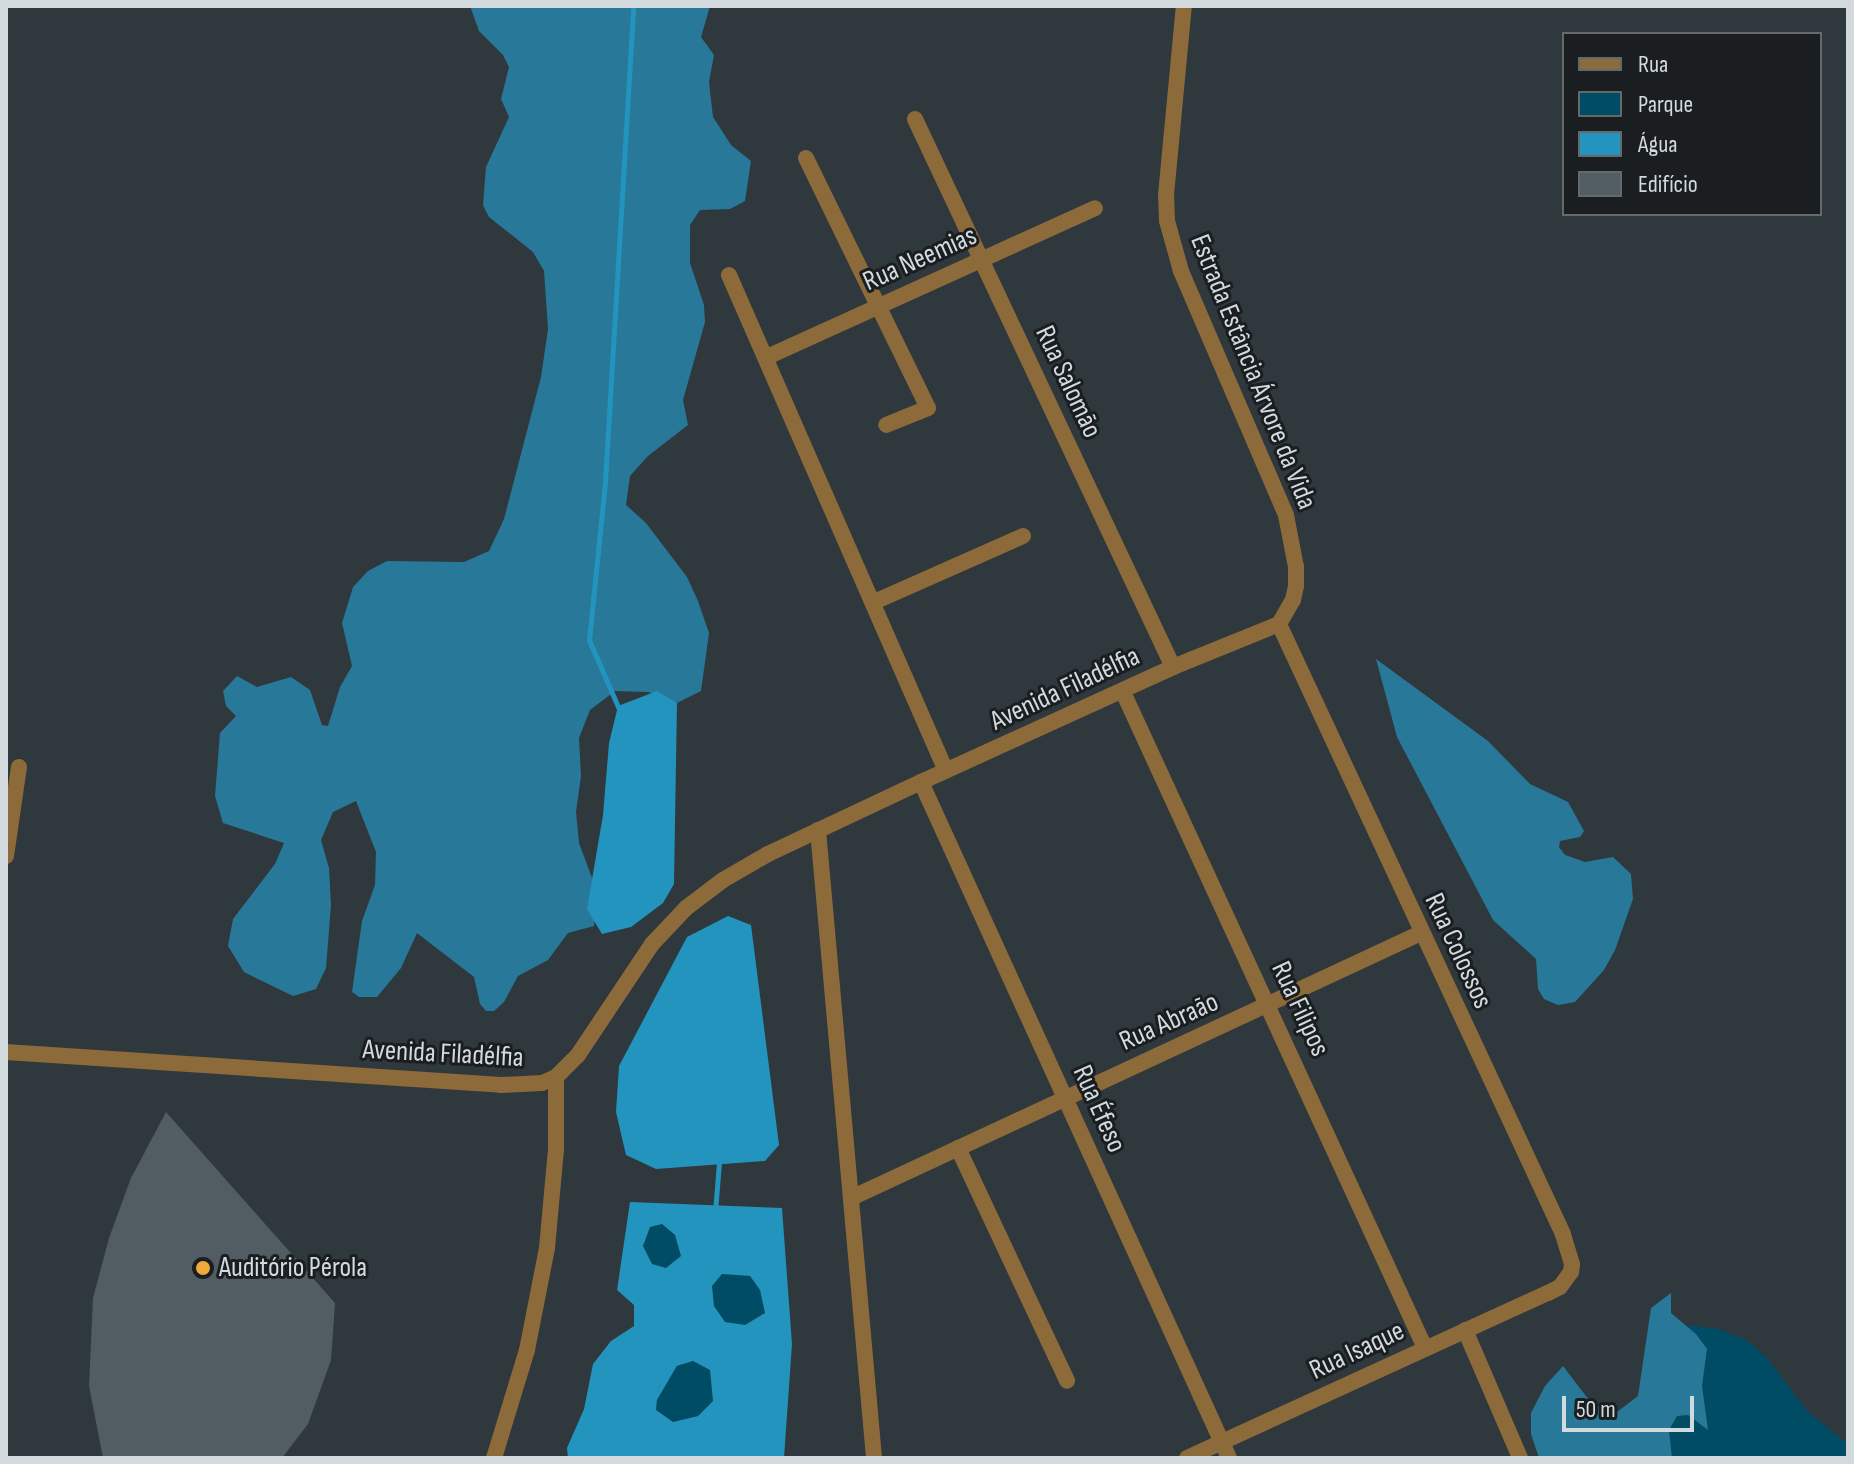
<!DOCTYPE html>
<html>
<head>
<meta charset="utf-8">
<style>
	body { margin:0 }
	#map { position:relative; width:1854px; height:1464px; overflow:hidden; background:#2e383d; font-family:"Sofia Sans Condensed",sans-serif }
	div>[style] { position:absolute }
	[style*='--x'] { left:calc(var(--x)*1px); top:calc(var(--y)*1px); width:calc(var(--w)*1px); rotate:calc(var(--a)*1deg) }
	.green>* { inset:0; background:#004c65 }
	.forest>* { inset:0; background:#287999 }
	.water>* { inset:0; background:#2294bd }
	.stream>* { height:5px; margin:-2.5px; padding:0 2.5px; transform-origin:2.5px; border-radius:2.5px; background:#2294bd }
	.building>* { inset:0; background:#525d63 }
	.street>* { height:16px; margin:-8px; padding:0 8px; transform-origin:8px; border-radius:8px; background:#8c6a3a }
	.dots>* { width:22px; height:22px; translate:-50% -50%; box-sizing:border-box; border:4px solid #1a1e21; border-radius:50% }
	span { translate:-50% -50%; white-space:nowrap; text-align:center; line-height:1.15; -webkit-text-stroke:6px #1a1e21; paint-order:stroke }
	.street-label { font-size:28px; color:#d3dadd }
	.poi-label { font-size:28px; color:#d3dadd }
	.left { translate:0 -50%; text-align:left }
	.frame { position:absolute; inset:0; border:8px solid #d3dadd; pointer-events:none }
	.legend { position:absolute; left:1562px; top:32px; width:260px; height:184px; box-sizing:border-box; background:#1a1e21; border:2px solid #64696c; margin:0; padding:10px 14px; list-style:none; font-size:24px; color:#d3dadd }
	.legend li { display:flex; align-items:center; gap:16px; height:40px }
	.legend b { width:40px; border:2px solid #64696c }
	.scale { position:absolute; left:1562px; top:1396px; width:132px; height:36px; box-sizing:border-box; border:4px solid #d3dadd; border-top:0; padding-left:10px; font-size:24px; line-height:28px; white-space:nowrap; color:#d3dadd; -webkit-text-stroke:6px #1a1e21; paint-order:stroke }
</style>
</head>
<body>
<div id="map">
	<div class="green">
		<div style="clip-path:polygon(662px 1224px,675px 1235px,681px 1256px,666px 1268px,652px 1264px,643px 1246px,650px 1227px)"></div>
		<div style="clip-path:polygon(722px 1274px,750px 1276px,760px 1290px,765px 1312px,745px 1325px,725px 1322px,714px 1306px,712px 1286px)"></div>
		<div style="clip-path:polygon(1686px 1325px,1719px 1329px,1747px 1340px,1767px 1358px,1808px 1412px,1848px 1444px,1848px 1458px,1672px 1458px,1669px 1430px,1677px 1416px,1688px 1415px,1708px 1429px,1702px 1386px,1707px 1349px)"></div>
		<div style="clip-path:polygon(693px 1361px,710px 1369px,713px 1401px,698px 1416px,673px 1422px,656px 1410px,658px 1388px,673px 1367px)"></div>
	</div>
	<div class="forest">
		<div style="clip-path:polygon(470px 6px,710px 6px,701px 37px,714px 55px,709px 82px,713px 117px,731px 145px,751px 161px,745px 201px,730px 209px,700px 210px,690px 225px,690px 263px,704px 305px,705px 322px,683px 400px,688px 425px,648px 456px,630px 476px,626px 505px,646px 523px,687px 577px,698px 601px,709px 633px,701px 691px,677px 703px,648px 692px,615px 691px,590px 710px,579px 738px,581px 776px,576px 812px,579px 843px,598px 894px,594px 926px,568px 933px,548px 960px,518px 976px,504px 1002px,494px 1011px,486px 1011px,480px 1004px,474px 977px,417px 933px,401px 968px,377px 997px,359px 997px,352px 992px,362px 921px,375px 885px,376px 852px,356px 801px,333px 812px,321px 840px,329px 868px,331px 905px,326px 968px,316px 989px,293px 996px,244px 972px,228px 946px,233px 919px,275px 864px,284px 843px,223px 823px,215px 796px,220px 733px,236px 716px,226px 706px,223px 691px,237px 676px,257px 687px,291px 677px,310px 690px,322px 725px,328px 726px,340px 687px,352px 666px,342px 623px,353px 587px,368px 571px,387px 561px,464px 562px,489px 551px,504px 519px,541px 377px,548px 329px,544px 271px,533px 252px,489px 217px,483px 205px,486px 167px,509px 117px,501px 99px,509px 67px,503px 55px,479px 31px)"></div>
		<div style="clip-path:polygon(1376px 659px,1488px 741px,1530px 784px,1568px 802px,1584px 831px,1580px 837px,1560px 841px,1559px 847px,1565px 855px,1585px 862px,1613px 857px,1631px 874px,1633px 899px,1615px 950px,1604px 970px,1575px 1002px,1558px 1005px,1544px 999px,1538px 989px,1536px 959px,1493px 920px,1397px 737px)"></div>
		<div style="clip-path:polygon(1671px 1293px,1671px 1313px,1696px 1334px,1707px 1349px,1702px 1386px,1708px 1430px,1688px 1415px,1677px 1416px,1669px 1430px,1672px 1458px,1539px 1458px,1531px 1434px,1531px 1413px,1545px 1386px,1563px 1366px,1589px 1400px,1613px 1415px,1638px 1396px,1651px 1308px)"></div>
	</div>
	<div class="water">
		<div style="clip-path:polygon(657px 691px,677px 703px,674px 884px,663px 903px,631px 927px,602px 934px,587px 909px,603px 815px,609px 743px,618px 706px)"></div>
		<div style="clip-path:polygon(728px 916px,751px 925px,779px 1145px,765px 1161px,656px 1169px,626px 1155px,616px 1112px,619px 1066px,687px 937px)"></div>
		<div style="clip-path:polygon(evenodd,630px 1202px,782px 1208px,792px 1344px,784px 1458px,568px 1458px,567px 1448px,584px 1409px,593px 1364px,611px 1341px,634px 1326px,634px 1305px,617px 1290px,630px 1202px,662px 1224px,675px 1235px,681px 1256px,666px 1268px,652px 1264px,643px 1246px,650px 1227px,662px 1224px,630px 1202px,722px 1274px,750px 1276px,760px 1290px,765px 1313px,745px 1325px,725px 1322px,714px 1306px,712px 1286px,722px 1274px,630px 1202px,693px 1361px,710px 1370px,713px 1401px,698px 1416px,673px 1422px,656px 1410px,658px 1388px,673px 1367px,693px 1361px)"></div>
	</div>
	<div class="stream">
		<div style="--x:619;--y:709;--w:75;--a:-113.5"></div>
		<div style="--x:589;--y:640;--w:159;--a:-84.2"></div>
		<div style="--x:605;--y:482;--w:477;--a:-86.6"></div>
		<div style="--x:715;--y:1212;--w:50;--a:-85.4"></div>
		<div style="--x:655;--y:1397;--w:42;--a:-59.7"></div>
	</div>
	<div class="building">
		<div style="clip-path:polygon(166px 1112px,335px 1303px,331px 1360px,308px 1424px,282px 1458px,103px 1458px,89px 1386px,93px 1298px,109px 1238px,131px 1178px)"></div>
	</div>
	<div class="street">
		<div style="--x:915;--y:119;--w:606;--a:64.79"></div>
		<div style="--x:806;--y:158;--w:278;--a:64"></div>
		<div style="--x:928;--y:408;--w:45;--a:158"></div>
		<div style="--x:729;--y:275;--w:541;--a:66.37"></div>
		<div style="--x:767;--y:357;--w:360;--a:-24.4"></div>
		<div style="--x:874;--y:602;--w:163;--a:-23.9"></div>
		<div style="--x:1123;--y:692;--w:722;--a:65.28"></div>
		<div style="--x:921;--y:782;--w:743;--a:65.5"></div>
		<div style="--x:818;--y:830;--w:630;--a:84.9"></div>
		<div style="--x:6;--y:856;--w:90;--a:-81.7"></div>
		<div style="--x:6;--y:1052;--w:496;--a:3.8"></div>
		<div style="--x:501;--y:1085;--w:41;--a:-2.8"></div>
		<div style="--x:542;--y:1083;--w:15;--a:-23"></div>
		<div style="--x:556;--y:1077;--w:31;--a:-45"></div>
		<div style="--x:578;--y:1055;--w:133;--a:-56.3"></div>
		<div style="--x:652;--y:944;--w:50;--a:-46.6"></div>
		<div style="--x:686;--y:908;--w:46;--a:-37.1"></div>
		<div style="--x:723;--y:880;--w:52;--a:-30"></div>
		<div style="--x:768;--y:854;--w:169;--a:-25.2"></div>
		<div style="--x:921;--y:782;--w:277;--a:-24.5"></div>
		<div style="--x:1173;--y:667;--w:114;--a:-22.1"></div>
		<div style="--x:1279;--y:624;--w:28;--a:-60"></div>
		<div style="--x:1293;--y:600;--w:14;--a:-78"></div>
		<div style="--x:1296;--y:586;--w:19;--a:-90"></div>
		<div style="--x:1296;--y:567;--w:53;--a:-100.9"></div>
		<div style="--x:1286;--y:515;--w:266;--a:-113.3"></div>
		<div style="--x:1181;--y:271;--w:52;--a:-105.6"></div>
		<div style="--x:1167;--y:221;--w:26;--a:-92"></div>
		<div style="--x:1166;--y:195;--w:190;--a:-84.6"></div>
		<div style="--x:958;--y:1148;--w:257;--a:64.9"></div>
		<div style="--x:851;--y:1198;--w:629;--a:-24.93"></div>
		<div style="--x:1465;--y:1330;--w:139;--a:66.7"></div>
		<div style="--x:494;--y:1458;--w:113;--a:-73"></div>
		<div style="--x:527;--y:1350;--w:104;--a:-78.9"></div>
		<div style="--x:547;--y:1248;--w:99;--a:-84.8"></div>
		<div style="--x:556;--y:1149;--w:72;--a:-90"></div>
		<div style="--x:1187;--y:1458;--w:397;--a:-24.6"></div>
		<div style="--x:1548;--y:1293;--w:13;--a:-27"></div>
		<div style="--x:1560;--y:1287;--w:19;--a:-54"></div>
		<div style="--x:1571;--y:1272;--w:8;--a:-83"></div>
		<div style="--x:1572;--y:1264;--w:31;--a:-107"></div>
		<div style="--x:1563;--y:1234;--w:673;--a:-114.97"></div>
	</div>
	<div class="dots">
		<div style="left:203px;top:1268px;background:#eea83c"></div>
	</div>
	<div class="street-label">
		<span style="left:920px;top:259px;rotate:-24deg">Rua Neemias</span>
		<span style="left:1253px;top:372px;rotate:68deg">Estrada Estância Árvore da Vida</span>
		<span style="left:1068px;top:382px;rotate:65deg">Rua Salomão</span>
		<span style="left:1065px;top:689px;rotate:-25deg">Avenida Filadélfia</span>
		<span style="left:1458px;top:951px;rotate:65deg">Rua Colossos</span>
		<span style="left:1300px;top:1009px;rotate:65deg">Rua Filipos</span>
		<span style="left:1169px;top:1022px;rotate:-24deg">Rua Abraão</span>
		<span style="left:443px;top:1054px;rotate:3deg">Avenida Filadélfia</span>
		<span style="left:1099px;top:1109px;rotate:66deg">Rua Éfeso</span>
		<span style="left:1357px;top:1351px;rotate:-25deg">Rua Isaque</span>
	</div>
	<div class="poi-label">
		<span class="left" style="left:219px;top:1268px">Auditório Pérola</span>
	</div>
	<div class="frame"></div>
	<ul class="legend">
	<li><b style="height:10px;background:#8c6a3a"></b>Rua</li>
	<li><b style="height:22px;background:#004c65"></b>Parque</li>
	<li><b style="height:22px;background:#2294bd"></b>Água</li>
	<li><b style="height:22px;background:#525d63"></b>Edifício</li>
	</ul>
	<div class="scale">50 m</div>
</div>
</body>
</html>
